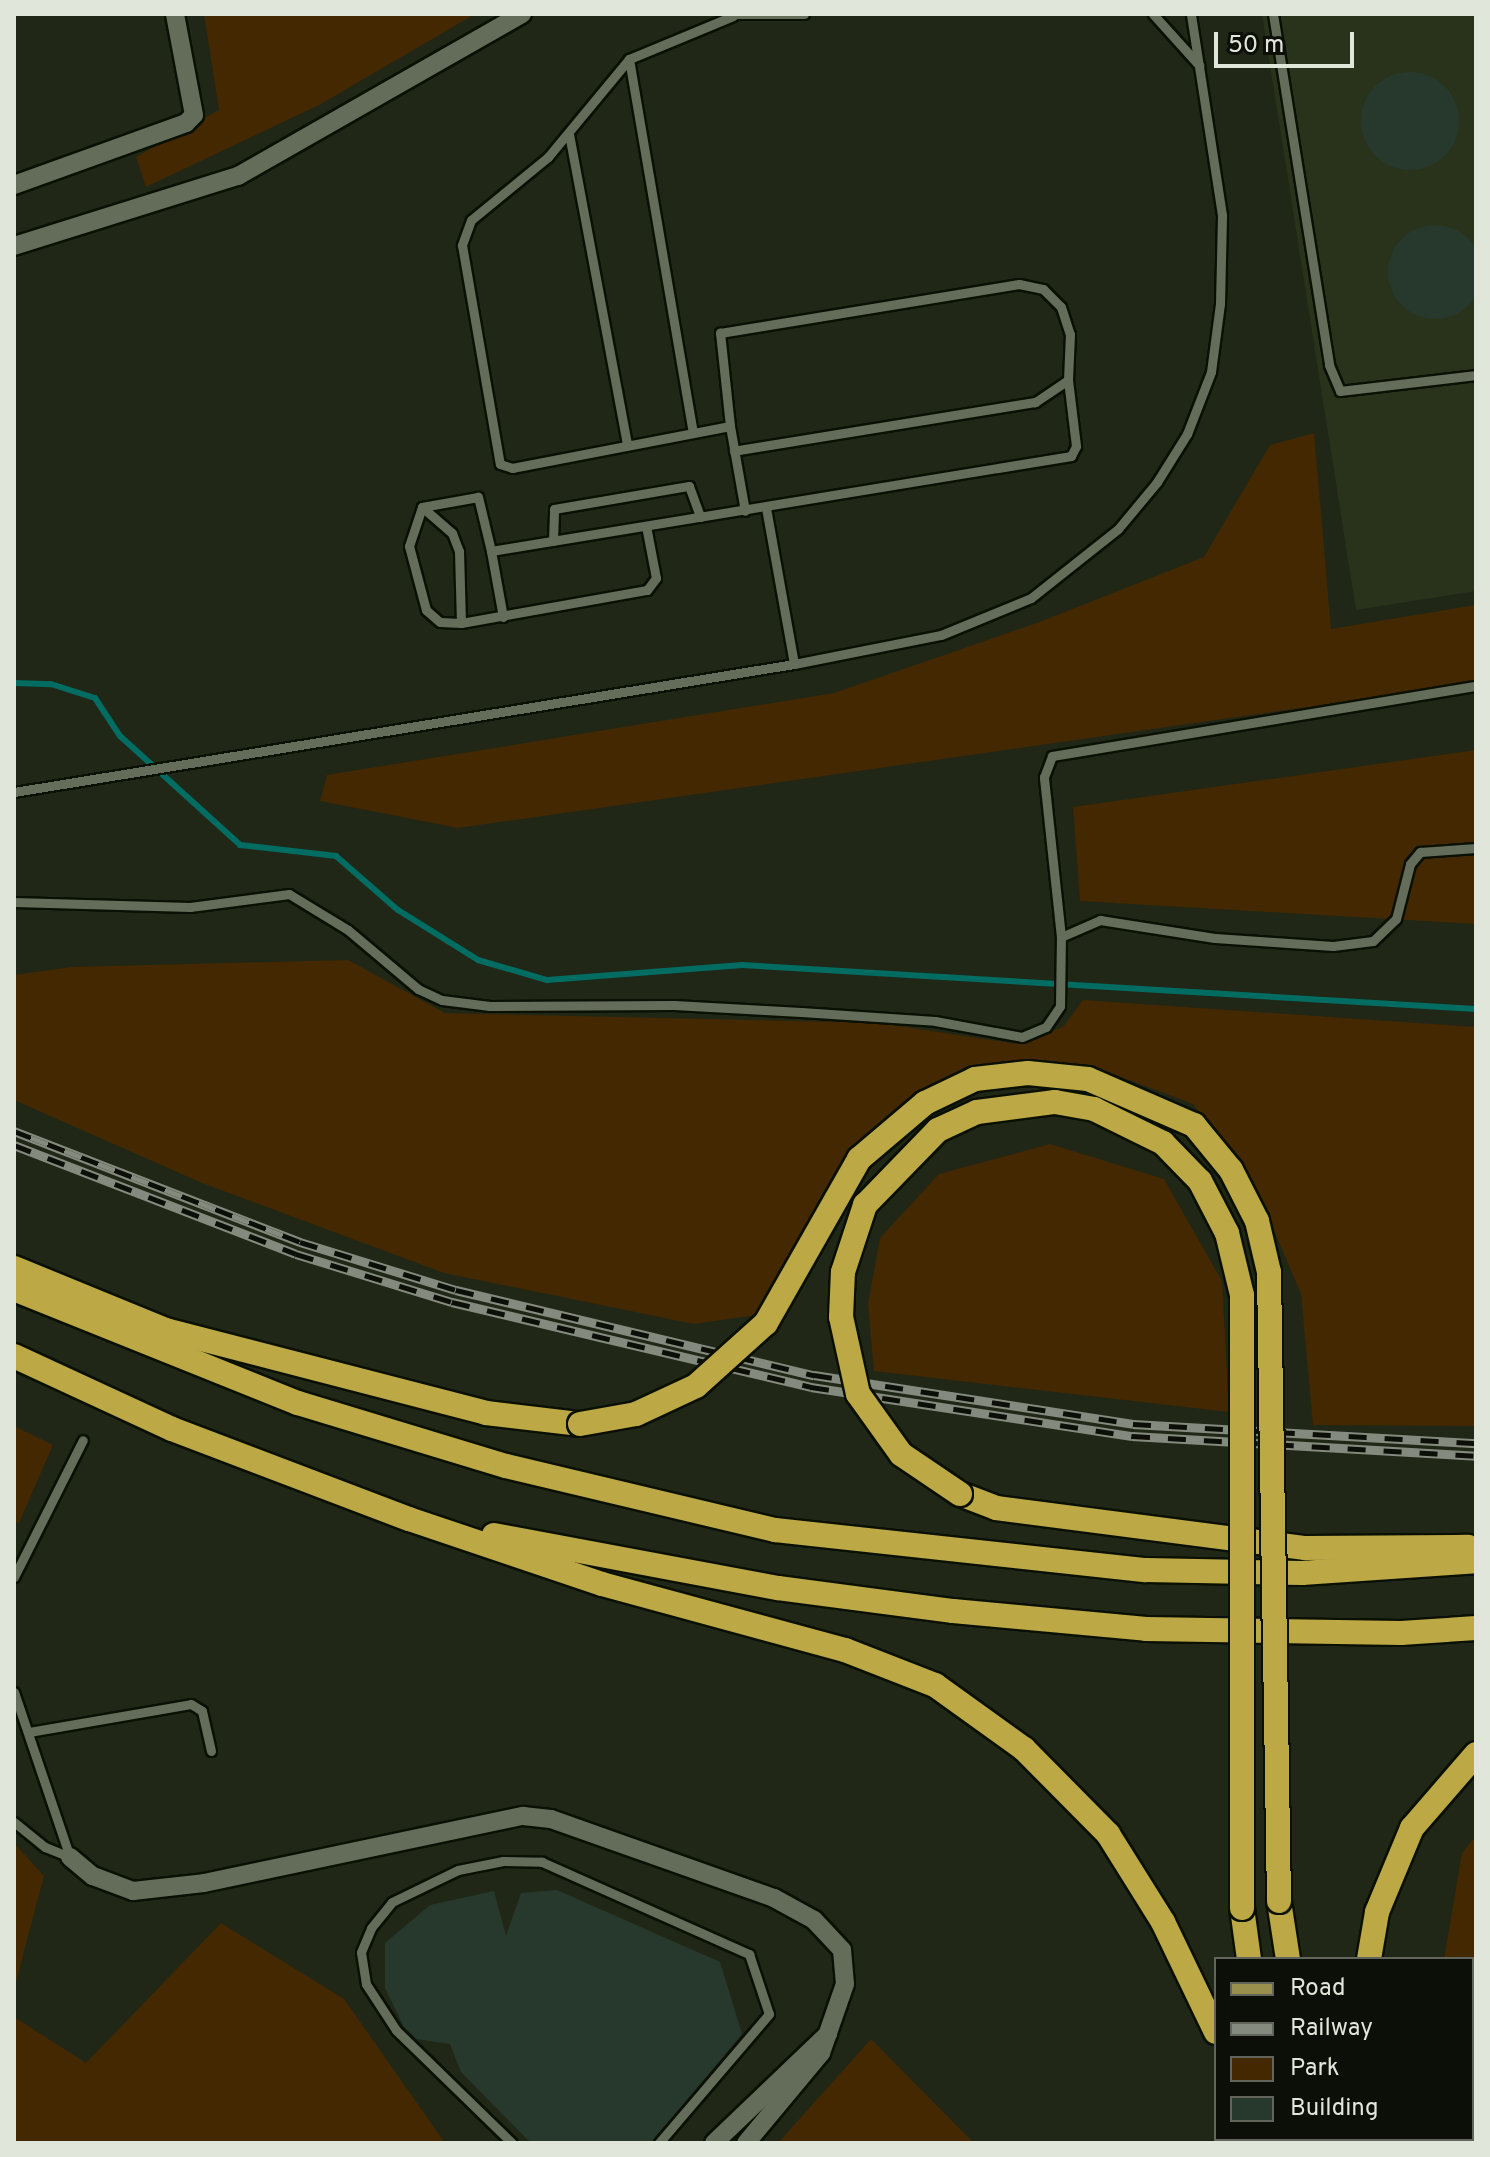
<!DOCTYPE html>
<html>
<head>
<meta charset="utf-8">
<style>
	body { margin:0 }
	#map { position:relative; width:1490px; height:2157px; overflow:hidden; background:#202716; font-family:Overpass,sans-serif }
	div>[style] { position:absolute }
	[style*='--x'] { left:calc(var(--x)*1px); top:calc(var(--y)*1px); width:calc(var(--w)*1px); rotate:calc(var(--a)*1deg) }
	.built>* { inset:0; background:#29321b }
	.green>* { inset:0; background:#432802 }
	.stream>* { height:6px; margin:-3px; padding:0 3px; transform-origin:3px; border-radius:3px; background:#006c62 }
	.building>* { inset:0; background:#27392d }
	.round { border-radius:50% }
	.roads { filter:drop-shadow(2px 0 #0a1003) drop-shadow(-2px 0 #0a1003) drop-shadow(0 2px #0a1003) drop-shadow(0 -2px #0a1003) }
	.lane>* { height:9px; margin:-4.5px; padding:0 4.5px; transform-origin:4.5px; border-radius:4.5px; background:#646d5a }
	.street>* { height:18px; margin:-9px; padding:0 9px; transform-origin:9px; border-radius:9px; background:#646d5a }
	.primary>* { height:24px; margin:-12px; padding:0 12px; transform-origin:12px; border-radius:12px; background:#99904d }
	.highway>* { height:24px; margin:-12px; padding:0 12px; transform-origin:12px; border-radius:12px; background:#bca844 }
	.rail>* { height:9px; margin-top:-4.5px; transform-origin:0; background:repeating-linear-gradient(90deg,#0c0f08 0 18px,#848a7d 0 36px); box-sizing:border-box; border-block:2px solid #848a7d }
	.bridges { filter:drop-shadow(2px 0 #0a1003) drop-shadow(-2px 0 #0a1003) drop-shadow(0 2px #0a1003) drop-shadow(0 -2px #0a1003) }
	.highway-bridge>* { height:24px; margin:-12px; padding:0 12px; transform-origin:12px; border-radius:12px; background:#bca844 }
	span { translate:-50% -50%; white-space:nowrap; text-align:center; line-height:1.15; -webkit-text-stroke:8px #0c0f08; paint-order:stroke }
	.frame { position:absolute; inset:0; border:16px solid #e1e6db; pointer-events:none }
	.legend { position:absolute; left:1214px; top:1957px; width:260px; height:184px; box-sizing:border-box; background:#0c0f08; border:2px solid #61655c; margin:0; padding:10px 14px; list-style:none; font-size:24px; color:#e1e6db }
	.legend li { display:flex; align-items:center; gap:16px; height:40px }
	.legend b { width:40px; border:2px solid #61655c }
	.scale { position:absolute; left:1214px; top:32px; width:140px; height:36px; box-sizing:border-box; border:4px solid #e1e6db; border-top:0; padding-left:10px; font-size:24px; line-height:28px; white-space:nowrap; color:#e1e6db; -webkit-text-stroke:6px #0c0f08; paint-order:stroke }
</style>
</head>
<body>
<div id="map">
	<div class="built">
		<div style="clip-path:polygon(1262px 14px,1476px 14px,1476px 591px,1356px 610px)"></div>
	</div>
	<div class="green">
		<div style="clip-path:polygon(204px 14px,475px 14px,319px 105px,146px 187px,136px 157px,219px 110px)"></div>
		<div style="clip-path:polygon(1314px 433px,1331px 629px,1476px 605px,1476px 683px,458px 828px,320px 801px,327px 775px,834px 693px,1037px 623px,1204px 557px,1270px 445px)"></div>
		<div style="clip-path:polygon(1476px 750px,1476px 924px,1080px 901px,1073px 807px)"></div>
		<div style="clip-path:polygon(348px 960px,445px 1013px,880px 1023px,1017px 1044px,1063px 1027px,1083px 1000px,1476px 1027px,1476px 1426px,1313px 1425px,1301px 1294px,1256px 1188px,1193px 1104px,1092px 1066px,997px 1064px,928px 1090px,849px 1152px,756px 1315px,694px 1324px,444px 1273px,202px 1183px,14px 1100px,14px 975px,71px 967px)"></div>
		<div style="clip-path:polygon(1050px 1144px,1164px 1179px,1222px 1281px,1229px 1412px,874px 1371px,868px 1304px,880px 1238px,939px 1174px)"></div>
		<div style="clip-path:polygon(14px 1426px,53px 1445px,19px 1523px,14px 1522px)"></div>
		<div style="clip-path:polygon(1476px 1836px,1476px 1973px,1472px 1959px,1444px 1959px,1462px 1853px)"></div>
		<div style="clip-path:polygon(14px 1843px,44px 1876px,14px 1989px)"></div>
		<div style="clip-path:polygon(221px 1923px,344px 1999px,445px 2143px,14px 2143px,14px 2017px,86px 2063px)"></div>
		<div style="clip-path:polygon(871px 2039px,974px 2143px,778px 2143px)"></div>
	</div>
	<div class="stream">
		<div style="--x:14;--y:683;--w:37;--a:2"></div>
		<div style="--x:51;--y:684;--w:46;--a:17.7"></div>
		<div style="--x:95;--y:698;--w:45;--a:56.7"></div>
		<div style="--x:120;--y:736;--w:162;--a:42.2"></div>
		<div style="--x:240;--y:845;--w:97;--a:6.5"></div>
		<div style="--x:336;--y:856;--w:82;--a:41.1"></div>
		<div style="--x:398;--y:910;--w:94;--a:32"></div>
		<div style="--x:478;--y:960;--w:72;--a:16.2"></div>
		<div style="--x:547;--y:980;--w:196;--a:-4.4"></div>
		<div style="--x:742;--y:965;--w:735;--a:3.43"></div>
	</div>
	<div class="building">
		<div class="round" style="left:1361px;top:72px;width:98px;height:98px"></div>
		<div class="round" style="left:1388px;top:225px;width:94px;height:94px"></div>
		<div style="clip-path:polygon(557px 1890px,720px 1962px,742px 2034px,652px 2143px,531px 2143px,461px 2072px,450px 2044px,417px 2039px,404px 2027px,385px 1988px,385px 1943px,430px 1905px,494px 1891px,506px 1936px,521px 1893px)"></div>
	</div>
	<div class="roads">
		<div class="lane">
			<div style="--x:732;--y:14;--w:72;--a:0"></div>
			<div style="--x:1153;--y:14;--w:69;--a:48"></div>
			<div style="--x:1273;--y:14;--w:355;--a:80.9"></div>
			<div style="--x:1329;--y:365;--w:28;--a:67"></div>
			<div style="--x:1340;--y:391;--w:137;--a:-6.7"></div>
			<div style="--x:733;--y:16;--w:113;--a:157.5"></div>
			<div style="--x:629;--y:59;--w:127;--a:129.6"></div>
			<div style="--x:548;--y:157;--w:99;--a:140.7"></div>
			<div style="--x:471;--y:220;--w:27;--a:110"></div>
			<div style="--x:462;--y:245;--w:222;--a:80.2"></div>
			<div style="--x:500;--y:464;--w:13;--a:18"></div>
			<div style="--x:512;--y:468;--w:222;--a:-10.9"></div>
			<div style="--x:730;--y:426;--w:86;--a:80"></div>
			<div style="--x:629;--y:59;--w:378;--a:80.3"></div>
			<div style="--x:569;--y:134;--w:315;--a:79.4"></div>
			<div style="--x:730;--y:426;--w:94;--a:-96.1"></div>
			<div style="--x:720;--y:333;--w:303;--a:-9.3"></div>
			<div style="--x:1019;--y:284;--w:25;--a:12"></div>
			<div style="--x:1043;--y:289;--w:25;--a:45"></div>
			<div style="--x:1061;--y:307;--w:28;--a:72"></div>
			<div style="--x:1070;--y:334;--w:46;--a:92.5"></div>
			<div style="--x:1068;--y:380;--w:40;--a:146"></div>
			<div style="--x:1035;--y:402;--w:305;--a:170.8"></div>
			<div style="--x:422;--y:507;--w:40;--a:41"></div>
			<div style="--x:452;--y:533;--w:19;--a:69"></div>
			<div style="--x:459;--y:551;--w:72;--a:88.4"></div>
			<div style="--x:766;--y:508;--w:158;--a:79.8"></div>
			<div style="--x:553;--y:541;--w:32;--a:-88"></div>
			<div style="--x:554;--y:509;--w:137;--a:-9.7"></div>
			<div style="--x:689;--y:486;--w:33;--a:70"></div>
			<div style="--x:491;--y:551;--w:56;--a:-103.5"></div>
			<div style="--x:478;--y:497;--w:57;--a:169.9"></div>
			<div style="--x:422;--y:507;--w:41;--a:108.4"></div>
			<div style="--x:409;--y:546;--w:66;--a:75.1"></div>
			<div style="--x:426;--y:610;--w:18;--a:41"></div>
			<div style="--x:440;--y:622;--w:21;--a:3"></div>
			<div style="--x:461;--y:623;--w:189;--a:-10.1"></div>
			<div style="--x:647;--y:590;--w:15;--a:-53"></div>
			<div style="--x:656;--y:578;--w:53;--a:-100.9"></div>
			<div style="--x:503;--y:617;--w:67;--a:-100.3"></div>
			<div style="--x:491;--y:551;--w:588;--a:-9.3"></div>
			<div style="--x:1071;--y:456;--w:11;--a:-63"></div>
			<div style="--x:1076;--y:446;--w:66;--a:-96.9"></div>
			<div style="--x:14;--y:792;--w:790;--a:-9.32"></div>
			<div style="--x:794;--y:664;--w:150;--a:-11.2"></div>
			<div style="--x:941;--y:635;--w:97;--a:-22.3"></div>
			<div style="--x:1031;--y:598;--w:111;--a:-38.4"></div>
			<div style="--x:1118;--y:529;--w:61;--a:-50.3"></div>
			<div style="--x:1157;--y:482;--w:57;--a:-58"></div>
			<div style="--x:1187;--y:434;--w:66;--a:-68.8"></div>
			<div style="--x:1211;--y:372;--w:69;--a:-82.5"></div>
			<div style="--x:1220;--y:304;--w:89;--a:-88.7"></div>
			<div style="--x:1222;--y:215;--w:203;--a:-98.8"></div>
			<div style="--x:14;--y:902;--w:176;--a:1.6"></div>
			<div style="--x:190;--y:907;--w:100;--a:-7.5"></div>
			<div style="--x:289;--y:894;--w:69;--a:31.4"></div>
			<div style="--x:348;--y:930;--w:92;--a:40.1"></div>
			<div style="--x:418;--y:989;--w:26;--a:25"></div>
			<div style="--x:442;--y:1000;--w:48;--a:7.1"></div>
			<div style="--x:490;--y:1006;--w:184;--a:-0.3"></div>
			<div style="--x:674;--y:1005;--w:127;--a:3.2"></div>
			<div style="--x:801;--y:1012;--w:134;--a:3.8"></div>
			<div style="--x:935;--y:1021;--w:88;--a:10.4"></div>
			<div style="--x:1022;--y:1037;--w:26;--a:-23"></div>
			<div style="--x:1046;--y:1027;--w:25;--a:-56"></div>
			<div style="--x:1060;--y:1006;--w:69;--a:-89.2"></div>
			<div style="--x:1061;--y:937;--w:161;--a:-96.1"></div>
			<div style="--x:1044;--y:777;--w:22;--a:-69"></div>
			<div style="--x:1052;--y:756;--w:430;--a:-9.4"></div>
			<div style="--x:1061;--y:937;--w:43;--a:-23.6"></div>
			<div style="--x:1100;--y:920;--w:116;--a:8.9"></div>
			<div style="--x:1215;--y:938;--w:118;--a:3.9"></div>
			<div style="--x:1333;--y:946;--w:40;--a:-7.1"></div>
			<div style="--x:1373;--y:941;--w:32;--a:-44"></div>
			<div style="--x:1396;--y:919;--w:57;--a:-75.7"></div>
			<div style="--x:1410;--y:864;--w:16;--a:-50"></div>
			<div style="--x:1420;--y:852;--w:56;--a:-4.1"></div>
			<div style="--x:14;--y:1577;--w:153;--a:-63.3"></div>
			<div style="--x:14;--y:1692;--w:174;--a:71.3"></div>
			<div style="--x:29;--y:1732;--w:164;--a:-9.8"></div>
			<div style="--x:191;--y:1704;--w:13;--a:32"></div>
			<div style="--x:202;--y:1711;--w:41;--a:77.3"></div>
			<div style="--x:14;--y:1822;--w:40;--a:39"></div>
			<div style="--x:45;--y:1847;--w:27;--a:22"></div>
			<div style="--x:512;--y:2143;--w:162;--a:-135.8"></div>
			<div style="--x:396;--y:2030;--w:55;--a:-123.1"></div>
			<div style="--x:366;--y:1984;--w:32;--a:-99"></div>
			<div style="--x:361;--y:1952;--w:26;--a:-67"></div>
			<div style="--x:371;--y:1928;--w:33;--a:-51"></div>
			<div style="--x:392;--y:1902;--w:73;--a:-25.9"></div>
			<div style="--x:458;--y:1870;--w:46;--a:-11.3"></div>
			<div style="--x:503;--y:1861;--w:39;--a:1"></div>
			<div style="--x:542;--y:1862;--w:227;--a:24"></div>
			<div style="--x:749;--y:1954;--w:63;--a:71.6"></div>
			<div style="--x:769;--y:2014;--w:170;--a:130.5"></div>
		</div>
		<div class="street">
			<div style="--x:14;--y:185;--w:183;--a:-19.8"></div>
			<div style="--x:186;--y:123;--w:11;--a:-45"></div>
			<div style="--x:194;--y:115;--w:103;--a:-100.7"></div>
			<div style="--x:14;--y:246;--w:235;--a:-17.4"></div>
			<div style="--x:238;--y:176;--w:327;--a:-29.7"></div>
			<div style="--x:70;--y:1857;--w:30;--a:40"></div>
			<div style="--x:93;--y:1876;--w:43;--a:20.6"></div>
			<div style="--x:133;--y:1891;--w:71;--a:-6.4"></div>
			<div style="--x:204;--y:1883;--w:326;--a:-11.9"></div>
			<div style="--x:523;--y:1816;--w:28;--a:6"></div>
			<div style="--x:551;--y:1819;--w:237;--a:19.5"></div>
			<div style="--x:774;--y:1898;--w:46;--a:28.8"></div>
			<div style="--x:814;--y:1920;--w:41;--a:47"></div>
			<div style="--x:842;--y:1950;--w:34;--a:85"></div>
			<div style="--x:845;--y:1984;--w:73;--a:109.2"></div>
			<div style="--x:821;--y:2053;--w:117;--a:129.8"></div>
			<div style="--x:714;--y:2143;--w:158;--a:-43.7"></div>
		</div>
		<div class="primary">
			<div style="--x:1255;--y:2139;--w:4;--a:76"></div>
		</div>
		<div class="highway">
			<div style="--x:14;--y:1268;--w:164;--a:22.2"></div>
			<div style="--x:166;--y:1330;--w:331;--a:14.5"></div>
			<div style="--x:486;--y:1413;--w:95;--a:6.7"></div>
			<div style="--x:14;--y:1289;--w:306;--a:21.9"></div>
			<div style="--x:298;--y:1403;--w:217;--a:16.9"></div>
			<div style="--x:506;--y:1466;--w:277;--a:13.4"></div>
			<div style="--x:775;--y:1530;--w:373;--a:6.2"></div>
			<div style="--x:1146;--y:1570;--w:156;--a:1.1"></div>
			<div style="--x:1302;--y:1573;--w:174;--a:-3.9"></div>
			<div style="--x:14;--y:1356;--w:174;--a:24.8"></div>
			<div style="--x:172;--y:1429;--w:254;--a:20.8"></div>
			<div style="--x:409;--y:1519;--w:204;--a:18.6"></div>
			<div style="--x:602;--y:1584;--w:252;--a:15.2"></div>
			<div style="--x:845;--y:1650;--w:97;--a:21.3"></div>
			<div style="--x:935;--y:1685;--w:110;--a:35.7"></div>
			<div style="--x:1024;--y:1749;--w:120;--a:45.3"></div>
			<div style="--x:1108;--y:1834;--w:104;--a:58"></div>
			<div style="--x:1163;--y:1922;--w:122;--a:64.3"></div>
			<div style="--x:960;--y:1494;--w:39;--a:21"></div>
			<div style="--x:996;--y:1508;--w:312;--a:7.4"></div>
			<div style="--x:1305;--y:1548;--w:163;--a:-0.4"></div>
			<div style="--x:494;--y:1535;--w:289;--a:10.6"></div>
			<div style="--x:778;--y:1588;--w:177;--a:7.5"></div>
			<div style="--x:953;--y:1611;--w:194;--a:5.3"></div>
			<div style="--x:1146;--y:1629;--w:255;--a:0.9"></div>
			<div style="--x:1401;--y:1633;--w:75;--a:-3.8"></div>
			<div style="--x:1279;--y:1901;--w:59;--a:81.2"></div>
			<div style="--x:1242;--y:1908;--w:51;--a:82.2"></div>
			<div style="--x:1369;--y:1959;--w:48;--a:-80.3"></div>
			<div style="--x:1377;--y:1912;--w:91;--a:-67.4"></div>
			<div style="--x:1412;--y:1828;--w:98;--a:-49.1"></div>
			<div style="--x:1269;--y:2139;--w:4;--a:63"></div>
			<div style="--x:1308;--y:2139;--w:4;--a:76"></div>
			<div style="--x:1346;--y:2139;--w:4;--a:63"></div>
			<div style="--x:1394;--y:2139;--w:4;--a:63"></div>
		</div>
	</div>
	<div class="rail">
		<div style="--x:14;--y:1131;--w:307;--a:21.2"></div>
		<div style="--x:300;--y:1242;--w:163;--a:17.1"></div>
		<div style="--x:456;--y:1290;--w:368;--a:13.4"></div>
		<div style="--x:814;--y:1375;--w:323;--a:8.7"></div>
		<div style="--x:1133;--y:1424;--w:344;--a:3.2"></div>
		<div style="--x:14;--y:1145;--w:302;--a:21.1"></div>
		<div style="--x:296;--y:1254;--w:163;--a:17.1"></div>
		<div style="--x:452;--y:1302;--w:369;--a:13.3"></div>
		<div style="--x:811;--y:1387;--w:325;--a:8.7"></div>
		<div style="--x:1132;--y:1436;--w:345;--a:3.3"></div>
	</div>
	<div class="bridges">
		<div class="highway-bridge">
			<div style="--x:580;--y:1424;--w:57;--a:-10.1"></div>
			<div style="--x:636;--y:1414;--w:66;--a:-25"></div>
			<div style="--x:696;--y:1386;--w:94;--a:-42"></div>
			<div style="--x:766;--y:1323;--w:189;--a:-60.4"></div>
			<div style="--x:859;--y:1159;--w:87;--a:-40.3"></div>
			<div style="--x:925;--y:1103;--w:55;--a:-25.6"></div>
			<div style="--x:975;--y:1079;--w:53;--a:-6.5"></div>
			<div style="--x:1028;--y:1073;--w:60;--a:5.7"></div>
			<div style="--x:1088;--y:1079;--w:116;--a:23.5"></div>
			<div style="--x:1194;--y:1125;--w:58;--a:50.6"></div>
			<div style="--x:1231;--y:1170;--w:57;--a:63"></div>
			<div style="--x:1257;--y:1221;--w:52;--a:76.8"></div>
			<div style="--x:1269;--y:1272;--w:629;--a:89.09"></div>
			<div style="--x:960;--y:1494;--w:71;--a:-145.9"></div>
			<div style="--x:901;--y:1454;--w:74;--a:-125.6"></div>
			<div style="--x:858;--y:1394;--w:79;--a:-102.4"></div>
			<div style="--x:841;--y:1317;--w:45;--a:-87.5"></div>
			<div style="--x:843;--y:1272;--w:71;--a:-71.8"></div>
			<div style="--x:865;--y:1205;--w:105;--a:-45.8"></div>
			<div style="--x:938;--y:1130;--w:43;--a:-24.8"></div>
			<div style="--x:977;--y:1112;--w:79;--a:-7.3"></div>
			<div style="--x:1055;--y:1102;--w:40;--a:10"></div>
			<div style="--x:1094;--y:1109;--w:77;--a:26.2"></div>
			<div style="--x:1163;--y:1143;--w:53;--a:45.8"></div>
			<div style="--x:1200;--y:1181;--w:59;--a:62.6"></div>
			<div style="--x:1227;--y:1233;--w:64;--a:76.4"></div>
			<div style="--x:1242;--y:1295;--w:613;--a:90"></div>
		</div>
	</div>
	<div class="frame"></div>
	<ul class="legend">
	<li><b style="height:10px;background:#99904d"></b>Road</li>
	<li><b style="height:10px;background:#848a7d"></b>Railway</li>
	<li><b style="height:22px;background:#432802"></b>Park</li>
	<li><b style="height:22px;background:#27392d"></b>Building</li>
	</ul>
	<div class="scale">50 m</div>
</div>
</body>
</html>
